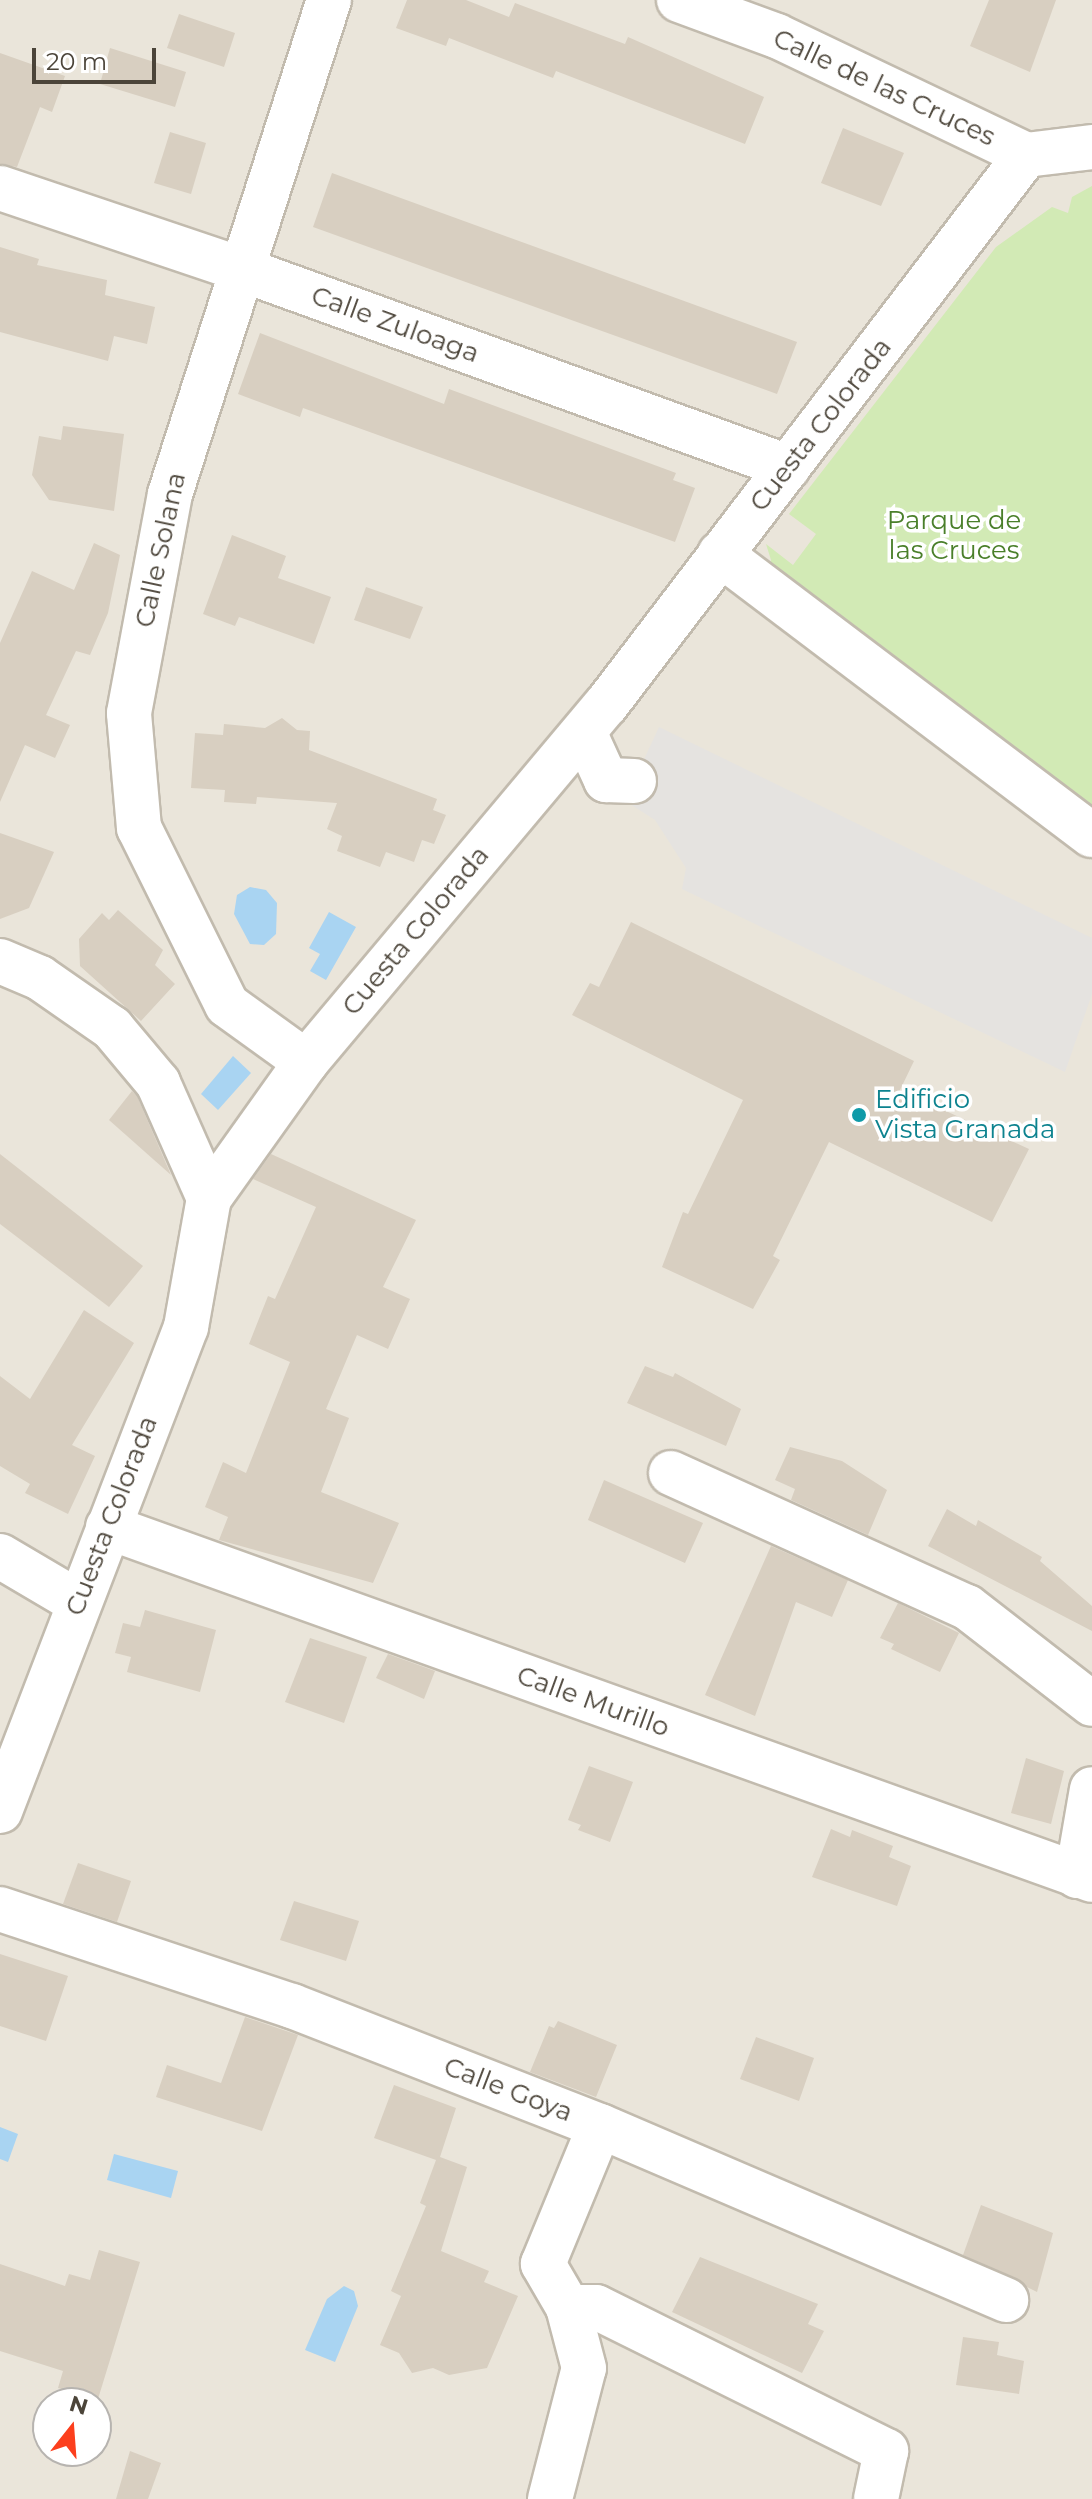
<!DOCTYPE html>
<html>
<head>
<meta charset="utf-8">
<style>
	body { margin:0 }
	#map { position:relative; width:1092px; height:2499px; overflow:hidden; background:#f6f3ec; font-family:Montserrat,sans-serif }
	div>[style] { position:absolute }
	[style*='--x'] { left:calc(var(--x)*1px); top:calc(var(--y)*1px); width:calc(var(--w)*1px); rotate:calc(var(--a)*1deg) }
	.residential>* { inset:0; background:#eae5da }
	.green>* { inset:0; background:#d2eab5 }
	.parking>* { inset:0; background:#e5e3e0 }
	.water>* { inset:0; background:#a9d4f2 }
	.building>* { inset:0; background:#d8cfc1 }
	.roads { filter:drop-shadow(2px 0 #c2bbae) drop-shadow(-2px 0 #c2bbae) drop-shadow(0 2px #c2bbae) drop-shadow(0 -2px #c2bbae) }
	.minor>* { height:44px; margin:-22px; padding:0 22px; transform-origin:22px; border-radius:22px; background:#fff }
	.dots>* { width:22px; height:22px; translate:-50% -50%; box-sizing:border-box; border:4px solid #fff; border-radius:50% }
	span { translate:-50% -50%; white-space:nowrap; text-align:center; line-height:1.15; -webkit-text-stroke:7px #fff; paint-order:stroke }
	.street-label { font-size:26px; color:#4b4439 }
	.park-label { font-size:26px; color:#4a7f2a }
	.culture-label { font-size:26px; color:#0d838f }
	.left { translate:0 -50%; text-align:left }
	.north { position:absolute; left:32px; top:2387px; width:80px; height:80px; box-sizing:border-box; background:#fff; border:2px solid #b7b4b0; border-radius:50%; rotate:17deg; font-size:22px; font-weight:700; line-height:32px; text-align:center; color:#4b4439 }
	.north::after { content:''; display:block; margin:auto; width:28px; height:36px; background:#fc3f1d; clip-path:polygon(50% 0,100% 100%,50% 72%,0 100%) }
	.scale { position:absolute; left:32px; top:48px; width:124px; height:36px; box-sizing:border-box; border:4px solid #4b4439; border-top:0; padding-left:10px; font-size:24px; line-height:28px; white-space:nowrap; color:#4b4439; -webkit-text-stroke:6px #fff; paint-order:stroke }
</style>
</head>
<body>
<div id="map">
	<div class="residential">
		<div style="clip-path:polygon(evenodd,0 0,1092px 0,1092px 2499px,0 2499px,0 0,48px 2403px,96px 2403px,96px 2451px,48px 2451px,48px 2403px)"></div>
	</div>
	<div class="green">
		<div style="clip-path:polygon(1092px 186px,1092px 817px,767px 572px,771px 560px,766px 544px,793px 565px,816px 534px,789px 514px,996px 247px,1052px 207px,1068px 213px,1072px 197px)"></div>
	</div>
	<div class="parking">
		<div style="clip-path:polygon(659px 727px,1092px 938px,1092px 994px,1065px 1072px,682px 889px,686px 868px,655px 820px,630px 804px,634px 781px)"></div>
	</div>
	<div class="water">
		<div style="clip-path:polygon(250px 887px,266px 890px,277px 903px,276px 934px,264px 945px,250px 944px,234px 914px,237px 895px)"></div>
		<div style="clip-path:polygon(329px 912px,356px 927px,326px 980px,310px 971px,320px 954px,309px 948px)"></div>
		<div style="clip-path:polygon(233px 1056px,251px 1073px,218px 1110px,201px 1094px)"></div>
		<div style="clip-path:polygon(0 2127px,18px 2134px,8px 2162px,0 2159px)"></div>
		<div style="clip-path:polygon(114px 2154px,178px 2171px,171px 2198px,107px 2180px)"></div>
		<div style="clip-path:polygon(344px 2286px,354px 2291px,358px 2306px,335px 2362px,305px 2350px,327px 2299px)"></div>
	</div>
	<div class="building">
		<div style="clip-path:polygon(407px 0,466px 0,509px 17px,515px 3px,625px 44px,628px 37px,764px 97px,745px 144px,556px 71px,553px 78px,449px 38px,446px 46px,396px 28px)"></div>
		<div style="clip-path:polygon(989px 0,1056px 0,1030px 72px,970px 46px)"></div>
		<div style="clip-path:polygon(179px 14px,235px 33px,224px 67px,167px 48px)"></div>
		<div style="clip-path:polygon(110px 48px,186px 72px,175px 107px,100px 84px)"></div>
		<div style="clip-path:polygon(0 53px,65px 76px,52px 112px,40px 107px,17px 167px,0 164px)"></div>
		<div style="clip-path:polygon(843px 128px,904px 153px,881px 206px,821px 183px)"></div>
		<div style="clip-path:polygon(170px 132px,206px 143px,191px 194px,154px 183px)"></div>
		<div style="clip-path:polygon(332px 173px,797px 342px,777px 394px,313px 227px)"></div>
		<div style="clip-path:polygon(0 247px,39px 259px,37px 265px,107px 280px,105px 295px,155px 307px,147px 344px,114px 336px,108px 361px,0 332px)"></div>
		<div style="clip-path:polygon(260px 333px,444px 404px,449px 389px,676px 473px,673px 480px,695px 488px,675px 542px,303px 408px,300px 417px,238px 394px)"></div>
		<div style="clip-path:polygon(63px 426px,124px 434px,114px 511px,49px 500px,32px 475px,39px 436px,61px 440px)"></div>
		<div style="clip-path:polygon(232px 535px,286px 556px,278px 578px,331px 597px,314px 644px,239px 617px,235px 626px,203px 614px)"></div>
		<div style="clip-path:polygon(94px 543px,120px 555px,108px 613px,90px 655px,76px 651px,46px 715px,70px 725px,55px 758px,25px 745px,0 802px,0 643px,32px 571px,74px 590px)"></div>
		<div style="clip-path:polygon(366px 587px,423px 607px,410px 639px,354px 620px)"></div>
		<div style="clip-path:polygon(282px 718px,297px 730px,310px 731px,309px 750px,437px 799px,433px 810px,446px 815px,434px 844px,422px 840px,414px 862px,386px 852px,380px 867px,337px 851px,342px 836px,327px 829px,337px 803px,257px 797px,256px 804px,224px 802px,225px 790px,191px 788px,195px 733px,223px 735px,224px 724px,265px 728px)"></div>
		<div style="clip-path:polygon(0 833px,54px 852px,29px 908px,0 919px)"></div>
		<div style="clip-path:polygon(118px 910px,163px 950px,155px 965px,175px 984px,141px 1021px,80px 966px,79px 939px,102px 913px,109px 920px)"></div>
		<div style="clip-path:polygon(631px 922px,914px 1061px,900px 1090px,1029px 1149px,992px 1222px,829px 1142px,773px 1256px,780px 1260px,753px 1309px,662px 1267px,683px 1212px,688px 1214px,743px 1100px,572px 1015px,590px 983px,599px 987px)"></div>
		<div style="clip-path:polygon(132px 1091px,137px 1096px,171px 1175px,109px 1120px)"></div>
		<div style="clip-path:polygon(0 1154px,143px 1266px,109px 1307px,0 1224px)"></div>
		<div style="clip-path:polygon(271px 1154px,416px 1220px,383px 1287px,410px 1299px,388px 1349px,357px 1335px,326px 1409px,349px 1418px,321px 1492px,399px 1523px,373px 1583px,219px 1540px,228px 1517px,205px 1507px,223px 1462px,246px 1473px,290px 1362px,249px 1344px,268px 1296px,275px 1299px,316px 1207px,253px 1179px)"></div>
		<div style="clip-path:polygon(84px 1310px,134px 1343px,72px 1445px,95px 1456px,68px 1514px,25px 1493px,30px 1484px,0 1466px,0 1376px,30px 1399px)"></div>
		<div style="clip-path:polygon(645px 1366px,673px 1377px,675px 1373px,741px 1409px,726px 1446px,627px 1403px)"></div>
		<div style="clip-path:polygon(790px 1447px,842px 1461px,887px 1490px,868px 1535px,791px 1500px,795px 1489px,775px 1480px)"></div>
		<div style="clip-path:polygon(604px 1480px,703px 1523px,685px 1563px,588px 1520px)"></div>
		<div style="clip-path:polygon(947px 1509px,976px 1526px,978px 1520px,1042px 1557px,1040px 1561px,1092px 1606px,1092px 1631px,928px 1546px)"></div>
		<div style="clip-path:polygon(771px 1546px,848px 1580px,832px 1617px,796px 1602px,755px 1716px,705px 1695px)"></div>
		<div style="clip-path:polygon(898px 1603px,959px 1633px,940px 1672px,891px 1649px,894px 1644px,880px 1638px)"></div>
		<div style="clip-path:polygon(145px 1610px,216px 1630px,200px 1692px,127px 1672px,131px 1657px,115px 1653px,123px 1623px,140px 1627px)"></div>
		<div style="clip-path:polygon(310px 1638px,367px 1657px,344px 1723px,285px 1702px)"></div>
		<div style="clip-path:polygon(388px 1654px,435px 1671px,424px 1699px,376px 1678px)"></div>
		<div style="clip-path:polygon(1026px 1758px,1064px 1771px,1051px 1824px,1011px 1813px)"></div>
		<div style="clip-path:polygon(589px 1766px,633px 1782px,610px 1842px,578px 1830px,581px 1825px,568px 1820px)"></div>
		<div style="clip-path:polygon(831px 1829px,850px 1837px,852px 1830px,893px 1846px,889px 1857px,911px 1866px,897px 1906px,812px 1877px)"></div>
		<div style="clip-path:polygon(78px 1863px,131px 1881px,117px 1922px,63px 1904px)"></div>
		<div style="clip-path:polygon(294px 1901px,359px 1921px,346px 1961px,280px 1940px)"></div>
		<div style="clip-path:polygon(0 1954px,68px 1976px,46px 2041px,0 2026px)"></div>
		<div style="clip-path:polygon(245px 2017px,298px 2035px,262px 2131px,156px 2097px,167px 2065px,221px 2083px)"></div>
		<div style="clip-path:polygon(558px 2021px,617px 2045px,596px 2097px,530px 2072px,549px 2026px,554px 2028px)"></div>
		<div style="clip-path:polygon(756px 2037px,814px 2058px,799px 2101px,740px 2079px)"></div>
		<div style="clip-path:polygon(394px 2085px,456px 2108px,440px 2157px,467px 2167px,441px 2251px,489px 2271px,484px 2282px,518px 2296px,487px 2368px,449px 2375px,433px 2368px,412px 2373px,399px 2353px,380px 2345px,401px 2296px,391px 2291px,426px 2206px,420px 2203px,436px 2160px,374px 2138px)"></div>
		<div style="clip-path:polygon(981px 2205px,1053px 2233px,1037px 2292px,963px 2255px)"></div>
		<div style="clip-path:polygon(99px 2250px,140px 2262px,98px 2399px,58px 2388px,63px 2371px,0 2351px,0 2264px,65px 2286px,69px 2274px,90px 2280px)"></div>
		<div style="clip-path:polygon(700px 2257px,818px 2304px,808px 2324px,824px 2331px,802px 2373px,672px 2312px)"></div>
		<div style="clip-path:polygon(963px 2337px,999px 2342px,997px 2355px,1024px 2361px,1019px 2394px,956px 2385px)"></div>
		<div style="clip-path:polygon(130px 2451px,161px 2463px,148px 2499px,116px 2499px)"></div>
	</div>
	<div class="roads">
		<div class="minor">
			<div style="--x:679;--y:0;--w:104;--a:20.2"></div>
			<div style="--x:777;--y:36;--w:276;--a:25.5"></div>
			<div style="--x:1026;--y:155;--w:66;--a:-6.9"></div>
			<div style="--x:0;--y:188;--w:254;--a:18.6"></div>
			<div style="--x:241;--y:269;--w:582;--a:19.9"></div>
			<div style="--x:720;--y:554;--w:466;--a:37.1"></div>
			<div style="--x:584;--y:732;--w:53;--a:65.4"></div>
			<div style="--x:606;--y:780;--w:28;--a:2"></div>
			<div style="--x:0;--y:961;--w:43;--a:23"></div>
			<div style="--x:40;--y:978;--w:88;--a:34.8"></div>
			<div style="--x:112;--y:1028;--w:72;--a:50.1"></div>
			<div style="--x:158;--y:1083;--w:126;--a:66.1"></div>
			<div style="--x:306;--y:1062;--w:97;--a:-144.2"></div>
			<div style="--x:227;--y:1005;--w:198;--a:-116.4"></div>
			<div style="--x:139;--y:828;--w:115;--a:-95"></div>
			<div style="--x:129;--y:713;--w:223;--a:-79.4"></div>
			<div style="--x:170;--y:494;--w:519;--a:-72.16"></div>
			<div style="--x:671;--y:1473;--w:325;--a:24.4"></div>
			<div style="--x:967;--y:1607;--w:158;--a:37.8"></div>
			<div style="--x:108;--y:1527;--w:1045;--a:19.73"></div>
			<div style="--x:0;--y:1556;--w:91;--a:30.5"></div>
			<div style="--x:0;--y:1811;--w:519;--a:-68.98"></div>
			<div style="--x:186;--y:1327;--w:131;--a:-79.9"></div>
			<div style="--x:209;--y:1198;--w:167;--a:-54.5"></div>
			<div style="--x:306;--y:1062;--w:466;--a:-50"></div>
			<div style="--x:606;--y:705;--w:692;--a:-52.63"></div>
			<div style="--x:1077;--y:1876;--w:88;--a:-80.2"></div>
			<div style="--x:0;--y:1909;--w:308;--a:18.4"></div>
			<div style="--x:292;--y:2006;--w:331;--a:21.3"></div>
			<div style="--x:600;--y:2126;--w:442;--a:23.2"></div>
			<div style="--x:568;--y:2307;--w:28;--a:0"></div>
			<div style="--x:596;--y:2307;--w:324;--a:26.4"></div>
			<div style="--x:886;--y:2451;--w:49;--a:101.8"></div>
			<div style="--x:550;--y:2499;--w:135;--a:-75.5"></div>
			<div style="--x:584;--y:2368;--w:63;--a:-104.7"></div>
			<div style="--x:568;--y:2307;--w:50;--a:-120.2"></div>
			<div style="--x:543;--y:2264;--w:149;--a:-67.6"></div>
		</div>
	</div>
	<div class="dots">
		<div style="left:859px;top:1115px;background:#0f9aa8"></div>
	</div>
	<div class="street-label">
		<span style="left:884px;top:88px;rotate:25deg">Calle de las Cruces</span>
		<span style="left:395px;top:325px;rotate:20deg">Calle Zuloaga</span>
		<span style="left:821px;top:425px;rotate:-52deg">Cuesta Colorada</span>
		<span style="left:161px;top:550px;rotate:-78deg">Calle Solana</span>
		<span style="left:416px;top:931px;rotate:-50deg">Cuesta Colorada</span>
		<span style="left:112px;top:1516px;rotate:-69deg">Cuesta Colorada</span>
		<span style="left:593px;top:1702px;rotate:20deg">Calle Murillo</span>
		<span style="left:508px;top:2090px;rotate:21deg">Calle Goya</span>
	</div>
	<div class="park-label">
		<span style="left:954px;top:536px">Parque de<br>las Cruces</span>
	</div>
	<div class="culture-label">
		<span class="left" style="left:875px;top:1115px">Edificio<br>Vista Granada</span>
	</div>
	<div class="north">N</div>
	<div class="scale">20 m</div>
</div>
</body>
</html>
